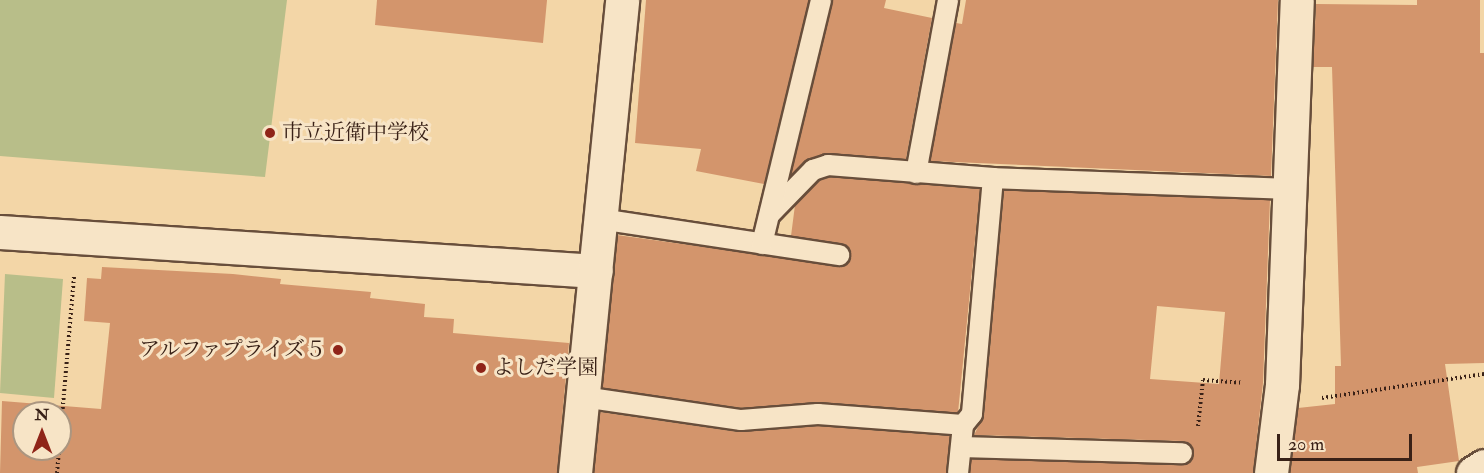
<!DOCTYPE html>
<html>
<head>
<meta charset="utf-8">
<style>
	body { margin:0 }
	#map { position:relative; width:1484px; height:473px; overflow:hidden; background:#f3d6a7; font-family:"IM FELL Double Pica","Noto Serif JP",serif }
	div>[style] { position:absolute }
	[style*='--x'] { left:calc(var(--x)*1px); top:calc(var(--y)*1px); width:calc(var(--w)*1px); rotate:calc(var(--a)*1deg) }
	.green>* { inset:0; background:#b8be89 }
	.building>* { inset:0; background:#d3956c }
	.path>* { height:4px; margin-top:-2px; transform-origin:0; background:repeating-linear-gradient(90deg,#392117 0 1.5px,transparent 0 4.5px) }
	.roads { filter:drop-shadow(2px 0 #684e3b) drop-shadow(-2px 0 #684e3b) drop-shadow(0 2px #684e3b) drop-shadow(0 -2px #684e3b) }
	.lane>* { height:20px; margin:-10px; padding:0 10px; transform-origin:10px; border-radius:10px; background:#f7e4c6 }
	.street>* { height:33px; margin:-16.5px; padding:0 16.5px; transform-origin:16.5px; border-radius:16.5px; background:#f7e4c6 }
	.dots>* { width:16px; height:16px; translate:-50% -50%; box-sizing:border-box; border:3px solid #f7e4c6; border-radius:50% }
	span { translate:-50% -50%; white-space:nowrap; text-align:center; line-height:1.15; -webkit-text-stroke:6px #f7e4c6; paint-order:stroke }
	.poi-label { font-size:21px; color:#392117 }
	.left { translate:0 -50%; text-align:left }
	.right { translate:-100% -50%; text-align:right }
	.north { position:absolute; left:12px; top:401px; width:60px; height:60px; box-sizing:border-box; background:#f7e4c6; border:2px solid #ab9680; border-radius:50%; rotate:0deg; font-size:16px; font-weight:700; line-height:24px; text-align:center; color:#392117 }
	.north::after { content:''; display:block; margin:auto; width:21px; height:27px; background:#8f2418; clip-path:polygon(50% 0,100% 100%,50% 72%,0 100%) }
	.scale { position:absolute; left:1277px; top:434px; width:135px; height:27px; box-sizing:border-box; border:3px solid #392117; border-top:0; padding-left:8px; font-size:18px; line-height:21px; white-space:nowrap; color:#392117; -webkit-text-stroke:4px #f7e4c6; paint-order:stroke }
</style>
</head>
<body>
<div id="map">
	<div class="green">
		<div style="clip-path:polygon(0 0,287px 0,265px 177px,0 156px)"></div>
		<div style="clip-path:polygon(5px 274px,63px 279px,54px 398px,0 393px)"></div>
	</div>
	<div class="building">
		<div style="clip-path:polygon(377px 0,547px 0,543px 43px,375px 25px)"></div>
		<div style="clip-path:polygon(646px 0,809px 0,764px 184px,696px 171px,701px 149px,635px 143px)"></div>
		<div style="clip-path:polygon(833px 0,886px 0,884px 8px,932px 18px,906px 159px,825px 154px,805px 161px,791px 175px)"></div>
		<div style="clip-path:polygon(966px 0,1278px 0,1271px 176px,930px 161px,956px 23px,962px 24px)"></div>
		<div style="clip-path:polygon(1417px 0,1480px 0,1480px 53px,1484px 53px,1484px 363px,1445px 364px,1459px 461px,1417px 467px,1418px 473px,1290px 473px,1298px 408px,1335px 404px,1335px 366px,1341px 366px,1332px 67px,1313px 67px,1316px 4px,1417px 5px)"></div>
		<div style="clip-path:polygon(829px 177px,980px 189px,958px 413px,819px 402px,741px 408px,602px 388px,617px 235px,843px 266px,851px 257px,846px 245px,791px 236px,795px 205px,820px 180px)"></div>
		<div style="clip-path:polygon(evenodd,1004px 190px,1270px 200px,1263px 383px,1253px 473px,970px 473px,971px 459px,1182px 465px,1188px 463px,1194px 454px,1192px 447px,1182px 441px,974px 435px,984px 415px,1004px 190px,1157px 306px,1225px 312px,1219px 384px,1150px 379px,1157px 306px)"></div>
		<div style="clip-path:polygon(evenodd,102px 267px,233px 274px,281px 279px,280px 284px,371px 292px,370px 298px,425px 304px,424px 317px,454px 319px,453px 333px,569px 343px,557px 473px,0 473px,2px 401px,101px 409px,110px 323px,84px 321px,87px 278px,101px 279px,102px 267px,24px 413px,60px 413px,60px 449px,24px 449px,24px 413px)"></div>
		<div style="clip-path:polygon(600px 412px,739px 432px,818px 426px,950px 436px,946px 473px,594px 473px)"></div>
	</div>
	<div class="path">
		<div style="--x:1322;--y:398;--w:164;--a:-8.4"></div>
		<div style="--x:1198;--y:426;--w:46;--a:-83.8"></div>
		<div style="--x:1203;--y:380;--w:39;--a:4"></div>
		<div style="--x:60;--y:440;--w:164;--a:-85.1"></div>
		<div style="--x:57;--y:473;--w:24;--a:-85"></div>
	</div>
	<div class="roads">
		<div class="lane">
			<div style="--x:916;--y:173;--w:176;--a:-79.5"></div>
			<div style="--x:993;--y:178;--w:295;--a:2.1"></div>
			<div style="--x:770;--y:214;--w:62;--a:-45.7"></div>
			<div style="--x:813;--y:170;--w:16;--a:-18"></div>
			<div style="--x:828;--y:165;--w:166;--a:4.5"></div>
			<div style="--x:993;--y:178;--w:237;--a:95.1"></div>
			<div style="--x:972;--y:414;--w:14;--a:129"></div>
			<div style="--x:600;--y:219;--w:242;--a:8.6"></div>
			<div style="--x:762;--y:244;--w:251;--a:-76.4"></div>
			<div style="--x:583;--y:397;--w:160;--a:8.3"></div>
			<div style="--x:741;--y:420;--w:77;--a:-4.5"></div>
			<div style="--x:818;--y:414;--w:145;--a:4.3"></div>
			<div style="--x:963;--y:425;--w:48;--a:95.9"></div>
			<div style="--x:961;--y:447;--w:221;--a:1.6"></div>
		</div>
		<div class="street">
			<div style="--x:0;--y:232;--w:597;--a:3.74"></div>
			<div style="--x:575;--y:473;--w:475;--a:-84.3"></div>
			<div style="--x:1271;--y:473;--w:89;--a:-82.9"></div>
			<div style="--x:1282;--y:385;--w:385;--a:-87.8"></div>
			<div style="--x:1473;--y:473;--w:13;--a:-32"></div>
		</div>
	</div>
	<div class="dots">
		<div style="left:270px;top:133px;background:#8f2418"></div>
		<div style="left:338px;top:350px;background:#8f2418"></div>
		<div style="left:481px;top:368px;background:#8f2418"></div>
	</div>
	<div class="poi-label">
		<span class="left" style="left:282px;top:133px">市立近衛中学校</span>
		<span class="right" style="left:326px;top:350px">アルファプライズ５</span>
		<span class="left" style="left:493px;top:368px">よしだ学園</span>
	</div>
	<div class="north">N</div>
	<div class="scale">20 m</div>
</div>
</body>
</html>
